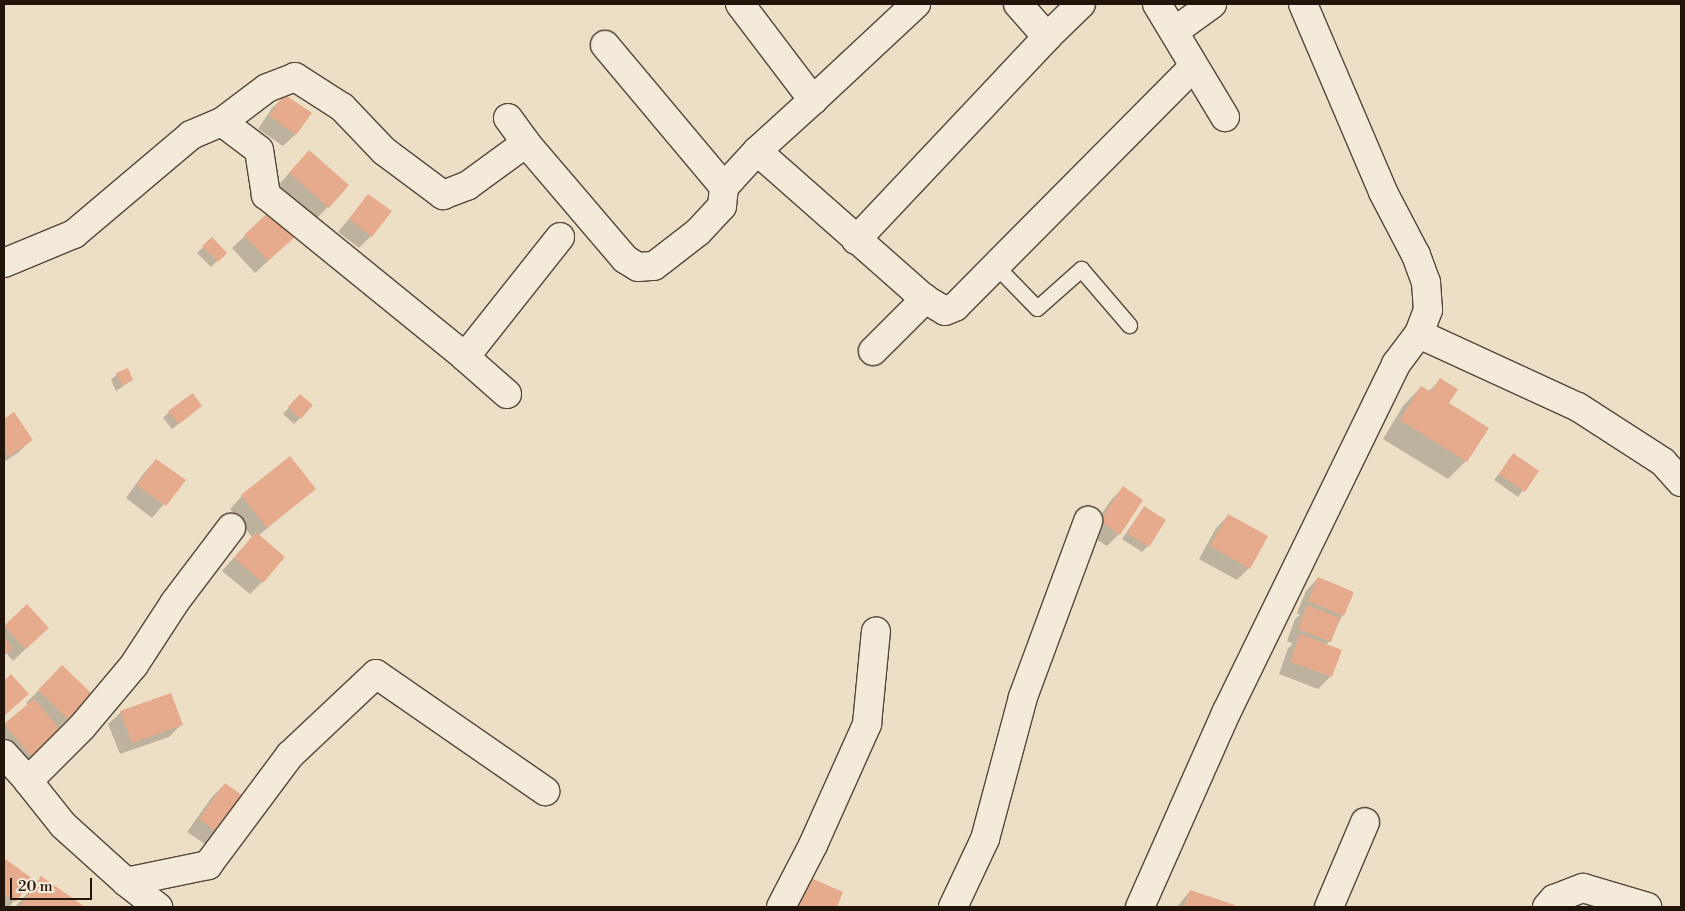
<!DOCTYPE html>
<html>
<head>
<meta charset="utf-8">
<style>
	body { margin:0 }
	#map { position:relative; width:1685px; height:911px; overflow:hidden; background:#eddfc6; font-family:"Libre Bodoni",serif }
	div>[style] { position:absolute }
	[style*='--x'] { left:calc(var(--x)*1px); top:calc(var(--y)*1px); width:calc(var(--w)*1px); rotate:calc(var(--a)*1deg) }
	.shadow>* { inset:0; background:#0003 }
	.building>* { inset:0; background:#e6ab8d }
	.roads { filter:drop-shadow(1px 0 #53473a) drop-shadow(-1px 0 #53473a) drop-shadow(0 1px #53473a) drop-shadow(0 -1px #53473a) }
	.lane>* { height:15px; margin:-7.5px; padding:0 7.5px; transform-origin:7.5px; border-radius:7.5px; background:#f3eada }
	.street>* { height:28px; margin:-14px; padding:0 14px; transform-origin:14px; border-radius:14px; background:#f3eada }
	span { translate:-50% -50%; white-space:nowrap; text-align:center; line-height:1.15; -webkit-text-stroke:4px #f3eada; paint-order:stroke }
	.frame { position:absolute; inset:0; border:5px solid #20140b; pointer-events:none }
	.scale { position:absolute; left:10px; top:878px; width:82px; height:22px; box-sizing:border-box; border:2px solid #20140b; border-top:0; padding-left:6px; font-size:15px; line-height:18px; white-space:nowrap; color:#20140b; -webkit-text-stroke:4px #f3eada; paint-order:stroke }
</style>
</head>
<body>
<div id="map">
	<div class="shadow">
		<div style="clip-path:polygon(285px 96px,296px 134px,283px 146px,258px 129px,272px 108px)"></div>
		<div style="clip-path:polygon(297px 164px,328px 207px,316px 219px,278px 186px)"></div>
		<div style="clip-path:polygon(368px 196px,371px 236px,359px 248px,338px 232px)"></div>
		<div style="clip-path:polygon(245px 236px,281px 249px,255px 273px,232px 248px)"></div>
		<div style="clip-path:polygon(212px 239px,225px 253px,211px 267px,197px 253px)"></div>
		<div style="clip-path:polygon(117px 374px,132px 380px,116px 391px,111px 380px)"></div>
		<div style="clip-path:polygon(1441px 379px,1466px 461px,1448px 479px,1383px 439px,1403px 406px,1421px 387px,1428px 392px)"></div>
		<div style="clip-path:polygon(295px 401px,300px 418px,294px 424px,283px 414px)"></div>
		<div style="clip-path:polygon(201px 406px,172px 429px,163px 418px,169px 412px)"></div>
		<div style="clip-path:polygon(14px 414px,31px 440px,19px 452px,4px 462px,4px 421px)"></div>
		<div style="clip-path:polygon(1513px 455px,1537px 472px,1518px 497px,1494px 480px)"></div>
		<div style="clip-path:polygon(156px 460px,184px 480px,152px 518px,126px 498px,144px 473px)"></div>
		<div style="clip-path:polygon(315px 488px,258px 536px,262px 582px,250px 594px,222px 571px,252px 537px,230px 509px,242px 496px)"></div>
		<div style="clip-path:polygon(1123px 488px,1119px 534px,1107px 546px,1088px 534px,1111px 500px)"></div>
		<div style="clip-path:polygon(1144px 507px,1148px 546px,1142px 552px,1122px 539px)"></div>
		<div style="clip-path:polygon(1229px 515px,1249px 568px,1237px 580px,1199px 559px,1216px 528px)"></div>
		<div style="clip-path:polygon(1318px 578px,1353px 593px,1330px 641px,1326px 645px,1331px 676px,1318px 689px,1279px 674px,1288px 648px,1293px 644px,1287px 641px,1295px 619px,1300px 615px,1297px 613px,1306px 591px)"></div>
		<div style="clip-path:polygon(27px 606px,35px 640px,13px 661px,6px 653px,4px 655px,4px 628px)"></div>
		<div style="clip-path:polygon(62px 667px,92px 695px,58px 729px,61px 733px,20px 769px,4px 751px,4px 726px,28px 705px,26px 703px)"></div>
		<div style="clip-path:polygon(121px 712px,182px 724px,169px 737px,120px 754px,108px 724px)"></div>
		<div style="clip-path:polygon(225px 784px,249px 801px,211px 848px,187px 832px,212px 797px)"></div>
		<div style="clip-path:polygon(4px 859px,31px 879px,9px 907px,4px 907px)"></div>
		<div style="clip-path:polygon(41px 878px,83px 907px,15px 907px)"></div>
		<div style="clip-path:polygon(811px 880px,841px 893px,835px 907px,792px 907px)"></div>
		<div style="clip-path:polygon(1190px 891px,1233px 906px,1233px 907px,1177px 907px)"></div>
	</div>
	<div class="building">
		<div style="clip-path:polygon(284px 94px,312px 113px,296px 135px,269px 116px)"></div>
		<div style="clip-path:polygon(309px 150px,349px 185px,329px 208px,289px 173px)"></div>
		<div style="clip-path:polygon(368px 194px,392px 211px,372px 237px,349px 219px)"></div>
		<div style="clip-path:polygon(271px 210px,295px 237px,268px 261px,244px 235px)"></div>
		<div style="clip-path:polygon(212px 237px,227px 253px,218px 262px,202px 246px)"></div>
		<div style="clip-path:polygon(128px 368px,133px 380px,122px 386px,116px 373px)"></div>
		<div style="clip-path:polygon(1440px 378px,1458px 389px,1449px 403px,1489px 428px,1467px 462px,1400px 420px,1421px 386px,1431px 392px)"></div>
		<div style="clip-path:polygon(193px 393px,202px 406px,179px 424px,168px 411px)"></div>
		<div style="clip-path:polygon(300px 394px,313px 405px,301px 419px,288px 407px)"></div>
		<div style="clip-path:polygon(14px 412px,33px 440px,8px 457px,4px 450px,4px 419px)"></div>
		<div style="clip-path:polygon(1513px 453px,1539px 471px,1525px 492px,1499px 474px)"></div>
		<div style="clip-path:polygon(290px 456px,316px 489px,267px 528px,241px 495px)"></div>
		<div style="clip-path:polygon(156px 459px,186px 480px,166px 506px,137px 485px)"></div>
		<div style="clip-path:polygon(1123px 486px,1143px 500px,1120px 535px,1100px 521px)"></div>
		<div style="clip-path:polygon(1144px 506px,1166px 520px,1149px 547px,1127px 533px)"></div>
		<div style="clip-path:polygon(1228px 514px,1268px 536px,1250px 569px,1210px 546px)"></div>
		<div style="clip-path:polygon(256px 532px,285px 557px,263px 583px,234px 558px)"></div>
		<div style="clip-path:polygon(1318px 577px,1354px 592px,1344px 616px,1308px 601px)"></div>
		<div style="clip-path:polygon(27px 604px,49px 628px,26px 649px,4px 626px)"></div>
		<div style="clip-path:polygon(1307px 605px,1340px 618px,1331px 642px,1298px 629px)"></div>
		<div style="clip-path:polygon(1300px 634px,1342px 650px,1332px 677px,1290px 662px)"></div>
		<div style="clip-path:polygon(4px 637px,13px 648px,4px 655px)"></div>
		<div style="clip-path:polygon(62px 665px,93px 695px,69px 720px,38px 690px)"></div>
		<div style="clip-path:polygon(11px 674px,29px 694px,4px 716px,4px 681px)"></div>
		<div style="clip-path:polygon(171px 693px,183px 725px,132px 743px,120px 711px)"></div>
		<div style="clip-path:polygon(34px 699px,63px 733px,33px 758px,4px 724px)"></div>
		<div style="clip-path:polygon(225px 783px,250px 801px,224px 837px,199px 819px)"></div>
		<div style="clip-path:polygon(4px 858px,33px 879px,16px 902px,4px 894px)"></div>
		<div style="clip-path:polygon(41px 876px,85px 907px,20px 907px)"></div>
		<div style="clip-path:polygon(811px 878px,843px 892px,837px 907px,798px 907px)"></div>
		<div style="clip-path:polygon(1190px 890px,1235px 905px,1234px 907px,1184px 907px)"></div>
	</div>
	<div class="roads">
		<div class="lane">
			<div style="--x:995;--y:265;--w:60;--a:45.7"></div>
			<div style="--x:1037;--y:308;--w:59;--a:-41.6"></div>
			<div style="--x:1081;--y:269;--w:74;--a:49.4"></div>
		</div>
		<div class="street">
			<div style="--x:740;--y:4;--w:121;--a:52.8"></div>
			<div style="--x:813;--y:100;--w:141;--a:-43"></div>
			<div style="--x:1018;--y:4;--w:44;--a:48.7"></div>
			<div style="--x:1157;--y:4;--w:132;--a:59"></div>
			<div style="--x:1303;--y:4;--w:204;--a:66.9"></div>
			<div style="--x:1383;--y:192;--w:71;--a:62.4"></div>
			<div style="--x:1416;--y:255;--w:29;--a:70"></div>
			<div style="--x:1426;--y:282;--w:28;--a:86"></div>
			<div style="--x:1428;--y:310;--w:26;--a:111"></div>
			<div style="--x:1175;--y:31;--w:46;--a:-36.1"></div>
			<div style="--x:605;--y:45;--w:185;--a:50"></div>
			<div style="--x:508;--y:118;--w:31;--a:54"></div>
			<div style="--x:526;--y:143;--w:153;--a:49.5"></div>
			<div style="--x:625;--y:259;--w:15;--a:32"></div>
			<div style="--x:638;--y:267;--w:16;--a:-4"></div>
			<div style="--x:654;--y:266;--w:56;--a:-37.7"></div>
			<div style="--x:698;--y:232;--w:35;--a:-47"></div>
			<div style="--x:722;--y:206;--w:19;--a:-84"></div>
			<div style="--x:724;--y:187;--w:49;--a:-47.5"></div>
			<div style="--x:757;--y:151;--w:76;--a:-42.3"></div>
			<div style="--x:222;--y:122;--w:56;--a:-37.1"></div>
			<div style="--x:267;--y:88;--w:30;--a:-21"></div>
			<div style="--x:295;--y:77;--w:56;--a:32.6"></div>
			<div style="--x:342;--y:107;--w:61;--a:46.3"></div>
			<div style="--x:384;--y:151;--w:74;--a:36.7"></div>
			<div style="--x:443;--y:195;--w:26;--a:-21"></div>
			<div style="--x:467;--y:186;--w:73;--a:-36.1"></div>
			<div style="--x:757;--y:151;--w:224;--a:41.4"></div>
			<div style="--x:925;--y:299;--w:23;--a:31"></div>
			<div style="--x:945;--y:311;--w:11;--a:-22"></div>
			<div style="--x:955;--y:307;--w:338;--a:-45.2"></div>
			<div style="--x:856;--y:240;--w:279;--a:-46.7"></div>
			<div style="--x:1047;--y:37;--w:47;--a:-44.1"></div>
			<div style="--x:4;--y:263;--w:76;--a:-22.5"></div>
			<div style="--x:74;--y:234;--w:153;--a:-40.2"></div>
			<div style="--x:191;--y:135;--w:34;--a:-23"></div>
			<div style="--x:222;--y:122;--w:46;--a:37.1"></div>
			<div style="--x:259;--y:150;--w:46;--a:81.2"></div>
			<div style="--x:266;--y:195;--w:257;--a:39.1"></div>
			<div style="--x:465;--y:357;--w:56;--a:41.4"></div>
			<div style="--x:873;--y:351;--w:74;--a:-45"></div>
			<div style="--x:465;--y:357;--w:153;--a:-51.6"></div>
			<div style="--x:4;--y:754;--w:36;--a:48"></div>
			<div style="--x:28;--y:781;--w:56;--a:51.5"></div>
			<div style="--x:63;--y:825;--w:85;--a:42.1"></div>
			<div style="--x:126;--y:882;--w:41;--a:38"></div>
			<div style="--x:28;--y:781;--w:76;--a:-45"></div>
			<div style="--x:82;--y:727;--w:81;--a:-50"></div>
			<div style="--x:134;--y:665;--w:75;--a:-56.9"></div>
			<div style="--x:175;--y:602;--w:93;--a:-52.9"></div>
			<div style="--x:126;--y:882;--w:84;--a:-11.7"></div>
			<div style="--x:208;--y:865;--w:137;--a:-53.3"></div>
			<div style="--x:290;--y:755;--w:118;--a:-43.3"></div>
			<div style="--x:376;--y:674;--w:206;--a:34.7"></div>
			<div style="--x:781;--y:907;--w:70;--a:-62.7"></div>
			<div style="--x:813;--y:845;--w:133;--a:-65.9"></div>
			<div style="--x:867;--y:724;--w:93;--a:-84.5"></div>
			<div style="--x:953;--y:907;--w:75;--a:-64.8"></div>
			<div style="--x:985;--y:839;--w:147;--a:-75"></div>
			<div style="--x:1023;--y:697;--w:188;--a:-69.7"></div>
			<div style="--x:1140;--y:907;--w:214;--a:-66.1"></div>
			<div style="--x:1227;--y:711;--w:386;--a:-64"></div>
			<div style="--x:1396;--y:364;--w:38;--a:-53"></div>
			<div style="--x:1419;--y:334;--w:175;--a:24.7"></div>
			<div style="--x:1578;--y:407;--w:101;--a:32.9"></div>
			<div style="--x:1663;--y:462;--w:27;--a:48"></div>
			<div style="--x:1329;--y:907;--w:92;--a:-67"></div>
			<div style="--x:1547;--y:907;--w:11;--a:-49"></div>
			<div style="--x:1554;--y:899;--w:31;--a:-21"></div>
			<div style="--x:1583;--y:888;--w:67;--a:16.5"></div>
		</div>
	</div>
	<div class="frame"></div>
	<div class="scale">20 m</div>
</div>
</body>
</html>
